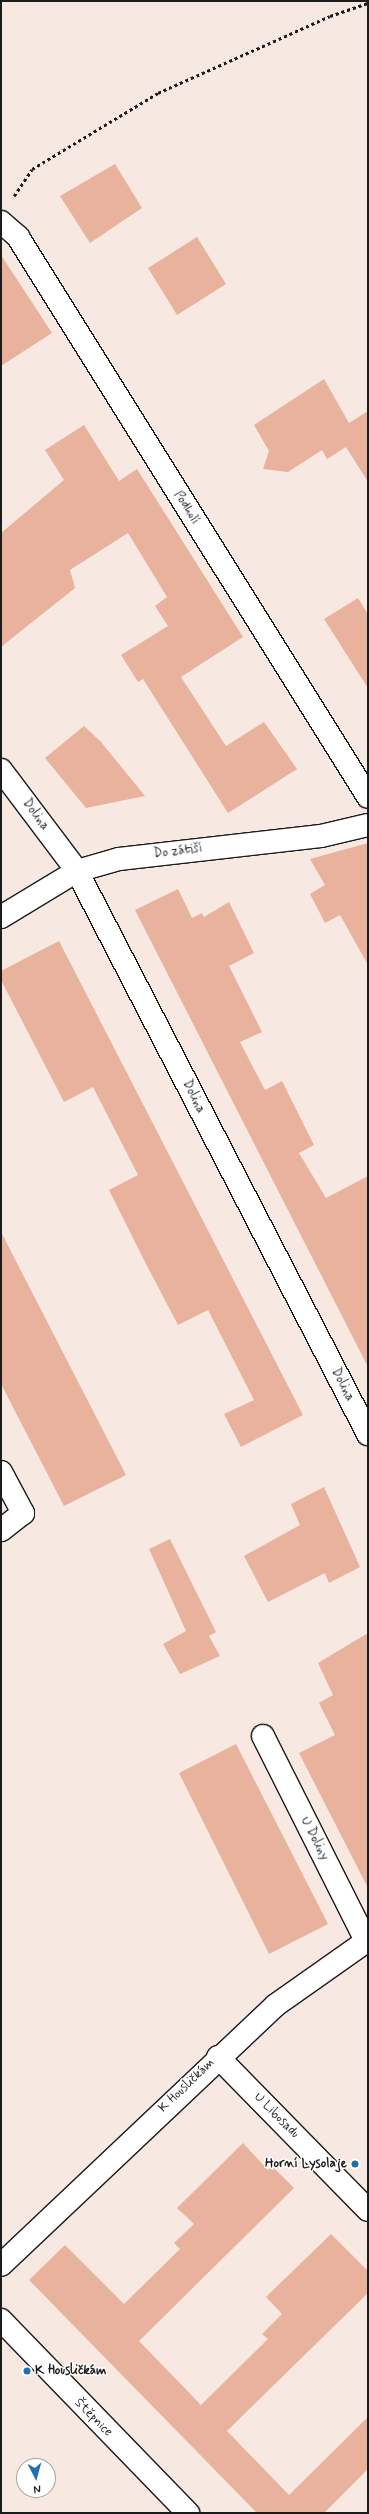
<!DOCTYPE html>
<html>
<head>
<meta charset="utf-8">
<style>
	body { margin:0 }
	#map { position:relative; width:369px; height:2514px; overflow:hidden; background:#f8e8e2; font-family:Mynerve,sans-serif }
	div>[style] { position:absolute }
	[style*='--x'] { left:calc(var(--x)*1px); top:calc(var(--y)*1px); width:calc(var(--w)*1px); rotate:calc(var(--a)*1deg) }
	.building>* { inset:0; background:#e8b29d }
	.path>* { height:2.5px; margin-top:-1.25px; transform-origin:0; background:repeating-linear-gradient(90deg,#1c1c1c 0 3px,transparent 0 6px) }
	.roads { filter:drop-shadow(1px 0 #1c1c1c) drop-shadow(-1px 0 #1c1c1c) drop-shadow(0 1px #1c1c1c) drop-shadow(0 -1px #1c1c1c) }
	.street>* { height:22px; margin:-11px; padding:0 11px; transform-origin:11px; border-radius:11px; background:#fff }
	.secondary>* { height:22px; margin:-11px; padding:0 11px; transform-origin:11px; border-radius:11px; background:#fff }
	.dots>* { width:11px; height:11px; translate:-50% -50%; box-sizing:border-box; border:2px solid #fff; border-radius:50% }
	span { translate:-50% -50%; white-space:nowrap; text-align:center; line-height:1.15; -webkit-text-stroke:3px #fff; paint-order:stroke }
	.street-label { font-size:13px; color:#1c1c1c }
	.poi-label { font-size:13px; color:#1c1c1c; font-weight:700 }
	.right { translate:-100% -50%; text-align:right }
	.left { translate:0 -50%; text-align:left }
	.frame { position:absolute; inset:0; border:2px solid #1c1c1c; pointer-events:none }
	.north { position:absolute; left:16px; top:2458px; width:40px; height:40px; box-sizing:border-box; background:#fff; border:1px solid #a4a4a4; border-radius:50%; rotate:174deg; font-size:11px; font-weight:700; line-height:16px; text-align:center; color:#1c1c1c }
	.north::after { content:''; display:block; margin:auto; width:14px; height:18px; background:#1f6fb2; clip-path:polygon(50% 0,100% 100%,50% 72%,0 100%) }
</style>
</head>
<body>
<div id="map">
	<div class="building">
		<div style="clip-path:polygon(115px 164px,142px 208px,90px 243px,60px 196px)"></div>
		<div style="clip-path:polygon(197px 237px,226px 284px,177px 315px,148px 268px)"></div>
		<div style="clip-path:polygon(1px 255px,52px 333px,1px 366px)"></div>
		<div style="clip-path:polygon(324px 379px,349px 423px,368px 411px,368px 482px,346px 447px,327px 459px,322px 450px,288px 472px,263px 469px,269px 451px,254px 425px)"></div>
		<div style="clip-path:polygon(84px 425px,119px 481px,137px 469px,243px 637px,181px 677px,226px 746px,264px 722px,297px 769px,228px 813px,143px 679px,138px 682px,121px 655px,168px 626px,155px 606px,167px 597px,128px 533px,70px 570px,75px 588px,1px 647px,1px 533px,64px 480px,45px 450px)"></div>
		<div style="clip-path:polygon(358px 598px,368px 614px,368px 688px,324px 619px)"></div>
		<div style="clip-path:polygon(84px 726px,101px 742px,145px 796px,86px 808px,45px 758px)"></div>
		<div style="clip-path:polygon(368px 843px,368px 965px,340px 915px,325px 923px,310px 894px,325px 885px,310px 859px)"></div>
		<div style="clip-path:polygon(178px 889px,192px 918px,202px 913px,204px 917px,229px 902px,254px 953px,229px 966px,262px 1032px,240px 1042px,265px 1090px,282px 1081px,314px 1145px,299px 1153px,326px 1198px,368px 1176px,368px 1367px,135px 910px)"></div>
		<div style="clip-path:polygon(59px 941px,303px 1415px,241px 1447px,224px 1414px,254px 1400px,208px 1310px,178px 1325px,145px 1262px,109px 1190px,138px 1175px,93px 1087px,64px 1102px,1px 980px,1px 971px)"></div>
		<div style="clip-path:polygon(1px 1232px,126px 1475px,64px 1506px,1px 1384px)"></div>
		<div style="clip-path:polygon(324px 1487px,360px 1567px,329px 1583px,325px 1573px,268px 1602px,244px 1556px,300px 1525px,291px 1504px)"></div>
		<div style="clip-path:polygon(170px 1539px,216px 1632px,209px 1636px,220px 1656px,180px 1674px,163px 1644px,186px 1631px,149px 1549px)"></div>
		<div style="clip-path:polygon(368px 1633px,368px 1888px,299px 1753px,335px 1735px,319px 1703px,333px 1695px,318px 1663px)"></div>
		<div style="clip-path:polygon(236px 1744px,328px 1924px,269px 1954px,179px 1773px)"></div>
		<div style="clip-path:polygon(243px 2143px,268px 2170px,272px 2166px,294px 2188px,139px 2341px,201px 2405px,268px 2339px,262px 2334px,282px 2314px,266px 2297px,331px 2234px,368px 2271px,368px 2293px,227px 2431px,289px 2495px,368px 2417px,368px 2469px,324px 2513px,257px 2513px,29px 2280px,65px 2245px,124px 2304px,180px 2249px,174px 2243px,194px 2224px,177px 2208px)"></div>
	</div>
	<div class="path">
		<div style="--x:14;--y:196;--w:32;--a:-56"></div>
		<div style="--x:32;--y:169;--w:147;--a:-31.1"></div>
		<div style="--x:158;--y:93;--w:188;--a:-24.1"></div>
		<div style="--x:330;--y:16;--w:40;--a:-18.9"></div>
	</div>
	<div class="roads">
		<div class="street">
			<div style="--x:1;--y:222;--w:23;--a:41"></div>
			<div style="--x:18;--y:237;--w:660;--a:57.99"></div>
			<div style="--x:1;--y:770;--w:126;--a:53"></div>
			<div style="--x:77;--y:871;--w:634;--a:62.67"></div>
			<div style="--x:1;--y:917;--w:89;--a:-31.2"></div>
			<div style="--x:77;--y:871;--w:44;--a:-15.9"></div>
			<div style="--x:119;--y:859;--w:203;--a:-6.5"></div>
			<div style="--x:321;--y:836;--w:48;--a:-13.2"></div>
			<div style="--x:1;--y:1472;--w:47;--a:61.8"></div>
			<div style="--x:23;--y:1513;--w:28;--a:142"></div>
			<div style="--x:263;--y:1736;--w:229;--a:63.3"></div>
			<div style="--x:218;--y:2057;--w:214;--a:45.6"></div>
			<div style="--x:1;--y:2265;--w:378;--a:-43.4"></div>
			<div style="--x:276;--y:2005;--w:113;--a:-35.2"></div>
		</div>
		<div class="secondary">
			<div style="--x:1;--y:2320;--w:269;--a:45.9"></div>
		</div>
	</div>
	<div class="dots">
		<div style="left:355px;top:2164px;background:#1f6fb2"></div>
		<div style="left:27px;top:2371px;background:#1f6fb2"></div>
	</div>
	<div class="street-label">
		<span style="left:186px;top:508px;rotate:58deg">Podholí</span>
		<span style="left:35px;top:815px;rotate:53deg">Dolina</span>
		<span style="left:178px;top:852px;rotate:-7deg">Do zátiší</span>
		<span style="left:193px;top:1097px;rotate:63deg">Dolina</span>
		<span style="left:342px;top:1385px;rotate:62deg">Dolina</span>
		<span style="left:314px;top:1839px;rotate:63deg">U Doliny</span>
		<span style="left:187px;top:2086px;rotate:-44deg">K Housličkám</span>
		<span style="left:276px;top:2116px;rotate:45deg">U Libosadu</span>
		<span style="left:93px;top:2418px;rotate:45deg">Štěpnice</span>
	</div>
	<div class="poi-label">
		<span class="right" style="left:347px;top:2164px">Horní Lysolaje</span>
		<span class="left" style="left:35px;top:2371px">K Housličkám</span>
	</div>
	<div class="frame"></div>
	<div class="north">N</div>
</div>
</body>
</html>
